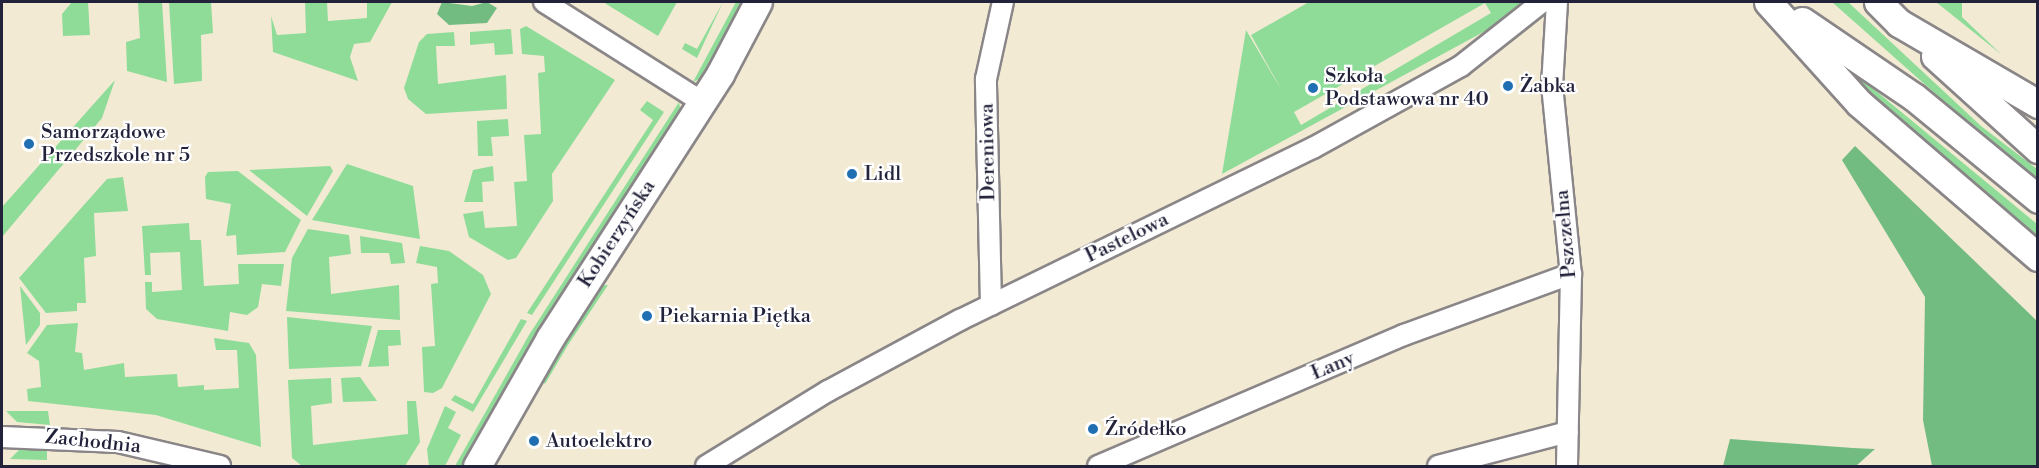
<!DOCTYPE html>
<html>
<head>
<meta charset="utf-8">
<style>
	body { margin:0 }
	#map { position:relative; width:2039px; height:468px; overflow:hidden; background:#f3ead4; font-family:"Libre Bodoni",serif }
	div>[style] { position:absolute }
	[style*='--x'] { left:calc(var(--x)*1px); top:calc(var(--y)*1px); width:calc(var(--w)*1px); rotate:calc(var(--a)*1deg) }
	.green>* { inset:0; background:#8fdc99 }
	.forest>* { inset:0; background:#73bc81 }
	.roads { filter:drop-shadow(2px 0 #8a8688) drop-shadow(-2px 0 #8a8688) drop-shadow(0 2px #8a8688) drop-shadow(0 -2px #8a8688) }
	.street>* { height:20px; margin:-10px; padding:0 10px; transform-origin:10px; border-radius:10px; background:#fff }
	.secondary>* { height:27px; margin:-13.5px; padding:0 13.5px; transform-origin:13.5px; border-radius:13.5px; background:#fff }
	.dots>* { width:16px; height:16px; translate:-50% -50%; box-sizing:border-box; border:3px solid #fff; border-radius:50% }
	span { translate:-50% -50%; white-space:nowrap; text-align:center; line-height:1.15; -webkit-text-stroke:4.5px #fff; paint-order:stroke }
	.poi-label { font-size:20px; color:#22223b }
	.left { translate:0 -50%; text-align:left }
	.street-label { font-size:20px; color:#22223b }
	.frame { position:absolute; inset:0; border:3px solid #22223b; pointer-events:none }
</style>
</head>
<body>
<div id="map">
	<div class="green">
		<div style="clip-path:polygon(72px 2px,88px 2px,90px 35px,63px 36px,62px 14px)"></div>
		<div style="clip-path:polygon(138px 2px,162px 2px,167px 82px,127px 71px,126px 42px,140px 38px)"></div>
		<div style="clip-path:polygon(169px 2px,211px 2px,213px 33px,201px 35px,202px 81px,174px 84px)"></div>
		<div style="clip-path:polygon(305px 2px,327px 2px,328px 21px,367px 18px,367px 2px,392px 2px,370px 42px,354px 44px,350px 57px,358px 81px,273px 52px,271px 16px,277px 35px,306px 33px)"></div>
		<div style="clip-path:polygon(603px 2px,677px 2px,658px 36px)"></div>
		<div style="clip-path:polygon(723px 2px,697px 58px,682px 49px,685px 43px,697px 49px)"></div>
		<div style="clip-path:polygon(736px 2px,747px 2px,704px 77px,693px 82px)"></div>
		<div style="clip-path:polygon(evenodd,1309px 2px,1524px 2px,1498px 24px,1222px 174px,1246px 30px,1282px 91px,1251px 35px,1309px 2px,1485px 3px,1491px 13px,1301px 125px,1294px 112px,1485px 3px)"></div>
		<div style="clip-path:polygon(1832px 2px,1848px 2px,1981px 126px,2037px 169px,2037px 184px)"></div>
		<div style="clip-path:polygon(1936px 2px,1962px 2px,1962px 17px,2002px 55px)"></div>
		<div style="clip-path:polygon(526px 26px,615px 80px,552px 174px,553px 201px,516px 258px,508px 260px,469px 237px,463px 214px,483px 211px,485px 228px,517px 226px,514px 182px,527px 181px,524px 135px,541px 134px,538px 73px,545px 72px,544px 56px,522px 54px,520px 29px)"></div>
		<div style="clip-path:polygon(511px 29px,513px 54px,495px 55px,494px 43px,470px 45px,470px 32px)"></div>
		<div style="clip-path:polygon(454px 32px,455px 46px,436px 46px,438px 84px,506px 75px,507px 109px,426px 114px,408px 99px,404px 88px,419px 42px,427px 34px)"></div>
		<div style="clip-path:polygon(1842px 63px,2037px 224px,2037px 244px,1915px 137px)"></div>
		<div style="clip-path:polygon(115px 80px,102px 118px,2px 237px,2px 207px)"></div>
		<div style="clip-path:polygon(647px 101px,664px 112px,532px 315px,527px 313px,653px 120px,640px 110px)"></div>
		<div style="clip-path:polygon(679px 102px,681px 113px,465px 466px,455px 466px,529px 335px)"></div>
		<div style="clip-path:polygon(508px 119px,509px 136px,491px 137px,493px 156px,478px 156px,477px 121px)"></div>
		<div style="clip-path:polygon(347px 164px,413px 186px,420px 239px,312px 220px)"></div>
		<div style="clip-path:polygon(330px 166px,333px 171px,307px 216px,249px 170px)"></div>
		<div style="clip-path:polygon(493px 166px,494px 181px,482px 182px,483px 202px,464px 202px,473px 170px)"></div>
		<div style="clip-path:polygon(238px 171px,301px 220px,285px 252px,237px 255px,236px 235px,226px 236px,231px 204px,206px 199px,205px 177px,208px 172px)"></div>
		<div style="clip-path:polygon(123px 177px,128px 211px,94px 213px,96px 256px,84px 258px,86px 303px,77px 303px,77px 311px,46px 313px,19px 278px,107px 179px)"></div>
		<div style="clip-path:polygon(189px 223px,190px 240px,201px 240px,204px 286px,239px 284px,238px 264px,284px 264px,281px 286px,262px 284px,258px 307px,247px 315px,230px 312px,228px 331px,157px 319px,146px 309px,145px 282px,152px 282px,152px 292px,182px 290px,180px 252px,150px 253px,151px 275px,145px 275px,142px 226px)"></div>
		<div style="clip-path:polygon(308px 229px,349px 235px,351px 254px,329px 257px,331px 294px,399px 285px,400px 320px,286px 311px,292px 258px)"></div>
		<div style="clip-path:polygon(360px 236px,402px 243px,405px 263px,391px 264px,389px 253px,361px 253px)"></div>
		<div style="clip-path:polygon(420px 246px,449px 251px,483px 275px,491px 294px,442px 388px,433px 393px,424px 392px,422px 347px,435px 346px,431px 284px,438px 283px,437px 267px,416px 263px)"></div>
		<div style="clip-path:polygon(608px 285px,568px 345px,545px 384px,540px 376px,597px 286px)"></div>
		<div style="clip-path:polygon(20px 286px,40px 313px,40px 325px,26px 345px)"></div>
		<div style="clip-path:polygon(287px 317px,372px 326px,361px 366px,289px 369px)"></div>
		<div style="clip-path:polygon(521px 319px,527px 321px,473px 412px,451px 400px,455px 395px,473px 404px)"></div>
		<div style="clip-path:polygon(78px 323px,75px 352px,82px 353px,84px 370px,124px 363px,125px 377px,177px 374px,178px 387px,204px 385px,204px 390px,239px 388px,237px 350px,216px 350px,214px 338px,249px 343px,256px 355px,261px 447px,156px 415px,28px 401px,27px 389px,41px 387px,39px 361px,27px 353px,47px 325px)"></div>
		<div style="clip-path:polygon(378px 330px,400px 330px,401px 345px,388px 346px,389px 366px,368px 367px)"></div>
		<div style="clip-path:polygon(360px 377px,377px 401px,343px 402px,341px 378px)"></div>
		<div style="clip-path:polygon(331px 378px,332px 403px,311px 406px,313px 445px,408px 434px,407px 401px,416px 401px,420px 442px,405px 466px,302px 466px,292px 458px,288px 380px)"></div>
		<div style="clip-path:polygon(445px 406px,456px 412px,448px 428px,461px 435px,445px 466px,429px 466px,427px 449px)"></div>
		<div style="clip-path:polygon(6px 411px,48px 411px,50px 425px,17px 422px)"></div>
		<div style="clip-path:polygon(47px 446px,47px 460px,10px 459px,21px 448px)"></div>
	</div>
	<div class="forest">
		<div style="clip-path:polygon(442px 2px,472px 6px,487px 2px,497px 8px,487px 23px,449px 25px,437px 14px)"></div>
		<div style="clip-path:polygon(1855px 146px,2037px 321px,2037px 466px,1932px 466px,1923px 420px,1925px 297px,1842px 160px)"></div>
		<div style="clip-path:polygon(1730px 439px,1853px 448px,1875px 449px,1856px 466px,1723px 466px)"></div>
	</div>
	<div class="roads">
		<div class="street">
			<div style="--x:544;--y:2;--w:187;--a:32.3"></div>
			<div style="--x:1557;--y:2;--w:83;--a:93.4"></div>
			<div style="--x:1552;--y:85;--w:190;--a:84.3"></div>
			<div style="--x:1571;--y:274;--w:192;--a:91.2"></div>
			<div style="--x:991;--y:305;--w:226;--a:-91.3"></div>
			<div style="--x:986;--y:79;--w:79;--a:-77.6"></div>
			<div style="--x:2;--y:437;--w:116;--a:2.5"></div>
			<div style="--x:118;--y:442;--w:105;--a:13.2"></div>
			<div style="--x:706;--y:466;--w:143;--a:-31.6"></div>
			<div style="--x:828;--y:391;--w:150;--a:-28.3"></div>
			<div style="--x:960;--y:320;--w:393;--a:-26"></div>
			<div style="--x:1313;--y:148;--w:169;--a:-29"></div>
			<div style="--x:1461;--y:66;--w:103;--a:-38.3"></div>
			<div style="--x:1098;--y:466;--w:333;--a:-23.2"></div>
			<div style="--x:1404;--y:335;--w:178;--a:-20.1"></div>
			<div style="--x:1438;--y:466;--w:134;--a:-14.7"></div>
		</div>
		<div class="secondary">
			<div style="--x:1768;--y:2;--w:136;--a:48"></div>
			<div style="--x:1859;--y:103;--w:236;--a:40.7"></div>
			<div style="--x:1878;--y:2;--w:30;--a:45"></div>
			<div style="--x:1899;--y:23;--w:161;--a:30.2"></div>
			<div style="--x:1802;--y:21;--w:135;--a:34.2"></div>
			<div style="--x:1914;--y:97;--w:161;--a:39.4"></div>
			<div style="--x:1935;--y:56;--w:139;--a:42.1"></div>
			<div style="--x:477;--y:466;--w:147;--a:-60.3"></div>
			<div style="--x:550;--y:338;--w:314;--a:-57.2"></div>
			<div style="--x:720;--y:74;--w:81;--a:-62.2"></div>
		</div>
	</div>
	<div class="dots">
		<div style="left:1508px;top:86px;background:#1f6fb2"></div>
		<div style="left:1313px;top:88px;background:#1f6fb2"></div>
		<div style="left:29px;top:144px;background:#1f6fb2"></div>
		<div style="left:852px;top:174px;background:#1f6fb2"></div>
		<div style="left:647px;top:316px;background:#1f6fb2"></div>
		<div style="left:1093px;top:429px;background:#1f6fb2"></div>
		<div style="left:534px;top:441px;background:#1f6fb2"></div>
	</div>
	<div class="poi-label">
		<span class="left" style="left:1325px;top:88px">Szkoła<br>Podstawowa nr 40</span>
		<span class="left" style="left:1520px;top:86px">Żabka</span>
		<span class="left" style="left:41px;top:144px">Samorządowe<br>Przedszkole nr 5</span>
		<span class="left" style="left:864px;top:174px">Lidl</span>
		<span class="left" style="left:659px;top:316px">Piekarnia Piętka</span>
		<span class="left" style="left:1105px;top:429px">Źródełko</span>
		<span class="left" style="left:546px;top:441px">Autoelektro</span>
	</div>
	<div class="street-label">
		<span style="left:988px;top:152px;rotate:-91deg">Dereniowa</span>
		<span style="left:617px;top:234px;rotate:-57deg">Kobierzyńska</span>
		<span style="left:1566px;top:234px;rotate:-95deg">Pszczelna</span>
		<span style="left:1127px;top:238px;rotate:-26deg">Pastelowa</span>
		<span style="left:1333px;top:366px;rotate:-23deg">Łany</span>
		<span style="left:93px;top:442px;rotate:6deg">Zachodnia</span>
	</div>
	<div class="frame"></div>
</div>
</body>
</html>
